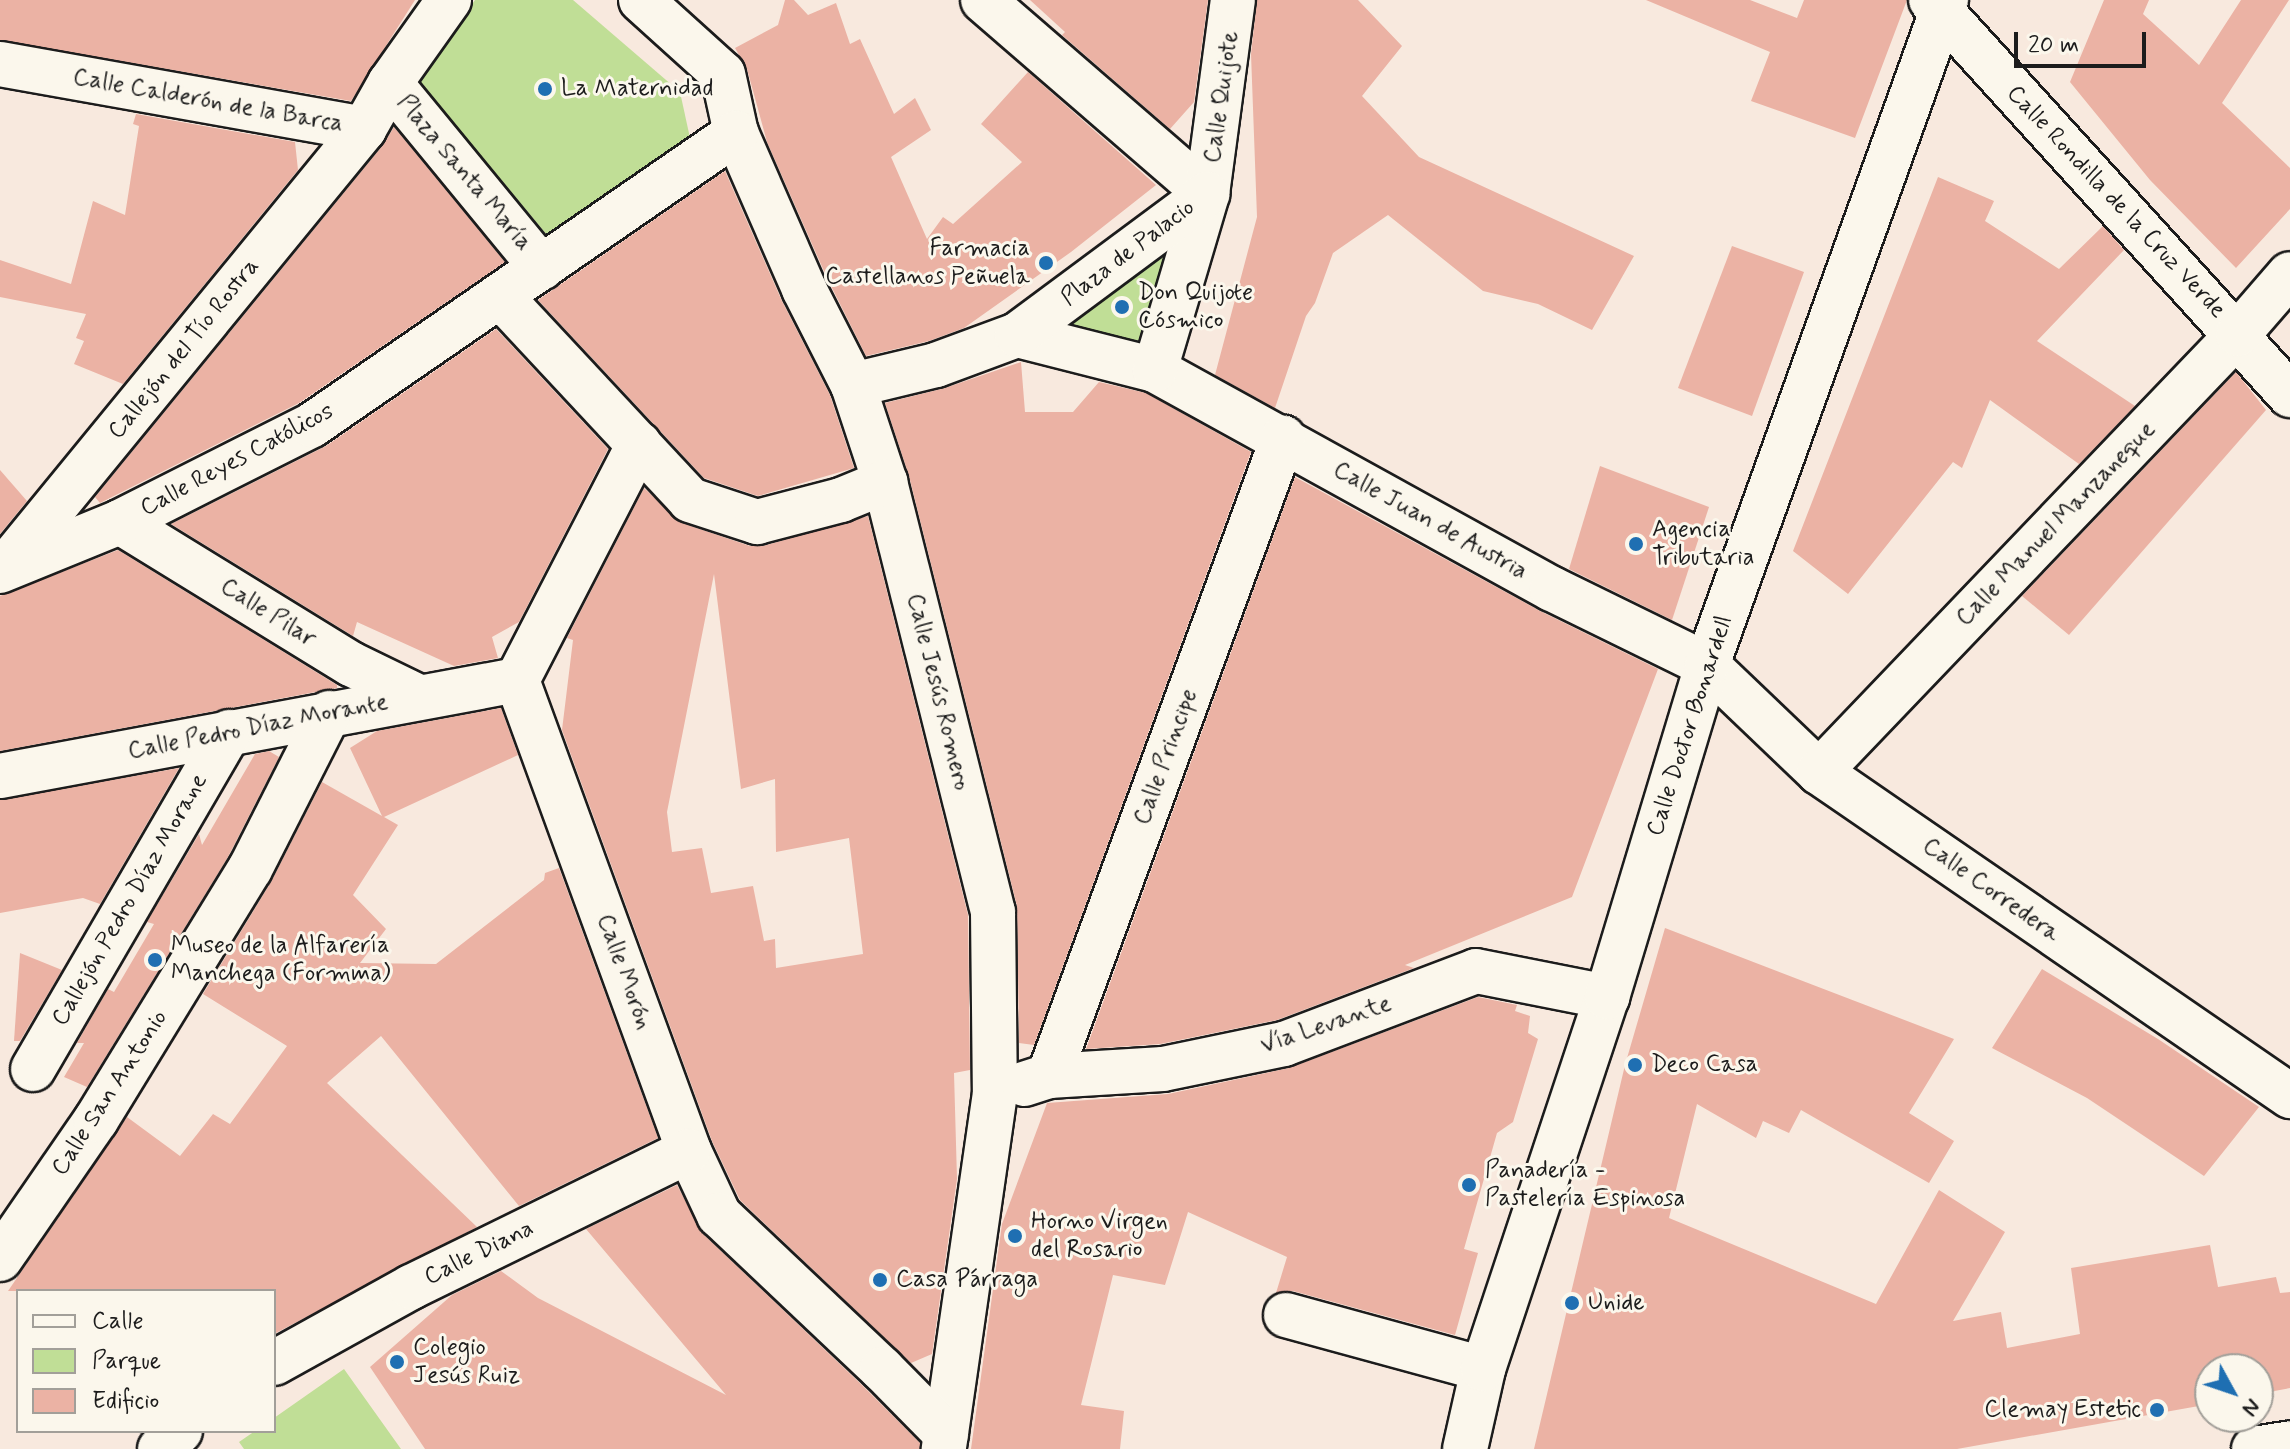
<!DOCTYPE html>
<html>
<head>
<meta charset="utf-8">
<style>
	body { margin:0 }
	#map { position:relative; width:2290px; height:1449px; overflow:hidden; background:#f8e9de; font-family:Mynerve,sans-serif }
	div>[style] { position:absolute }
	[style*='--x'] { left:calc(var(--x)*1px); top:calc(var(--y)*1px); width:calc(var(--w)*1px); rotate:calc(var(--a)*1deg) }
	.green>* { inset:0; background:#c0de96 }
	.building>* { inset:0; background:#ebb2a4 }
	.roads { filter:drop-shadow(2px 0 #1c1c1c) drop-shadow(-2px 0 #1c1c1c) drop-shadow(0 2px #1c1c1c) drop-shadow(0 -2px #1c1c1c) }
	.minor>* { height:44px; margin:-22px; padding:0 22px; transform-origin:22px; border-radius:22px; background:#fbf7ec }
	.dots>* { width:22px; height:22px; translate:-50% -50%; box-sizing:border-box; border:4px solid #fbf7ec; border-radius:50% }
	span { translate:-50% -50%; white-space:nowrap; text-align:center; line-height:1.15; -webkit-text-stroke:6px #fbf7ec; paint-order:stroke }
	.poi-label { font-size:24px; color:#1c1c1c }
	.left { translate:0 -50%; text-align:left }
	.right { translate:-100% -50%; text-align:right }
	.street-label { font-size:24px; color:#1c1c1c }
	.legend { position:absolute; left:16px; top:1289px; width:260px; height:144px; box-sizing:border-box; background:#fbf7ec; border:2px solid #a29f99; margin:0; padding:10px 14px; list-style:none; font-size:24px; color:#1c1c1c }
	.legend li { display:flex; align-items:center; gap:16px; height:40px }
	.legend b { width:40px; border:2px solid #a29f99 }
	.north { position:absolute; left:2194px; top:1353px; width:80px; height:80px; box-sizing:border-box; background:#fbf7ec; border:2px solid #a29f99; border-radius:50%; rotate:130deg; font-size:22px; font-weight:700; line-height:32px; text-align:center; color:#1c1c1c }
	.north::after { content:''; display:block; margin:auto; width:28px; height:36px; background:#1f6fb2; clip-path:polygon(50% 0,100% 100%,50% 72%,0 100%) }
	.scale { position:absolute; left:2014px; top:32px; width:132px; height:36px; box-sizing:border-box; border:4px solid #1c1c1c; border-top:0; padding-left:10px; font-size:24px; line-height:28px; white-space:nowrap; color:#1c1c1c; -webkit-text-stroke:6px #fbf7ec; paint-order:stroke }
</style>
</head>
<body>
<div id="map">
	<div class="green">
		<div style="clip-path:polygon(475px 0,573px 0,680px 92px,690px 138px,551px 240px,418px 80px)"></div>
		<div style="clip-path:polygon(1207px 194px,1155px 370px,1017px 335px)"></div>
		<div style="clip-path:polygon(344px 1369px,401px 1449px,244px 1449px,239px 1442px,255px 1431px,274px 1431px,274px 1418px)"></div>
	</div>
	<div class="building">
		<div style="clip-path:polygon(0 0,415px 0,351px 101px,0 40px)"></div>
		<div style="clip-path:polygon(785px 0,794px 0,808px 15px,836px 3px,850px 44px,860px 39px,894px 114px,915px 98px,931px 130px,891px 157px,927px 239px,943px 217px,953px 224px,1022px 162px,981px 124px,1028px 72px,1156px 185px,1071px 252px,964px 328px,929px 341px,866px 356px,827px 278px,767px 142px,747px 69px,735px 48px,778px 25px)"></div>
		<div style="clip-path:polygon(1030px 0,1208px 0,1194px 102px,1170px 129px,1062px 35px,1065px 32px)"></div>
		<div style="clip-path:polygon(1257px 0,1358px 0,1402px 46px,1362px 96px,1419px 157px,1634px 256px,1592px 330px,1538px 304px,1483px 291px,1388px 215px,1333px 253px,1315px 303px,1306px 316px,1275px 408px,1215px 375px,1257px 217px,1251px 54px)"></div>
		<div style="clip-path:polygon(1646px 0,1750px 0,1797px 18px,1804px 0,1907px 0,1855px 138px,1751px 101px,1770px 52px)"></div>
		<div style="clip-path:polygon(2104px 0,2149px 0,2143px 14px,2199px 65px,2241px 0,2289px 0,2222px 103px,2290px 168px,2290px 209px,2236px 268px,2150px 180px,2070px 82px)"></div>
		<div style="clip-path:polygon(136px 114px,295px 142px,298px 170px,123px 384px,74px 364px,84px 341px,76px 338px,86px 314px,0 297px,0 260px,71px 284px,93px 201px,125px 215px,139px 126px,133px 124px)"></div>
		<div style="clip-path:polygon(394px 127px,505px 262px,299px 403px,100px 503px,95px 497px,383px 145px)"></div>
		<div style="clip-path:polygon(725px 171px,781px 299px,830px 395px,854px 468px,758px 496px,704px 478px,538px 300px)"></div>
		<div style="clip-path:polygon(1938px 177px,1994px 201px,1985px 221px,2059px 269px,2103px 226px,2124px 250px,2037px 341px,2135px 406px,2079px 464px,1990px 400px,1962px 468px,1953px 462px,1848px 594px,1793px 551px)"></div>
		<div style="clip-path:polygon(1732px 246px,1804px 272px,1752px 416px,1678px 388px)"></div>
		<div style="clip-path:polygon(496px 329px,608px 449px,519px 622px,492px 637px,498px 658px,454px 666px,357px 622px,353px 636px,171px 524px,326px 446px)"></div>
		<div style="clip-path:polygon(1021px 362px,1025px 412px,1073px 412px,1099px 382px,1146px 393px,1251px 452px,1034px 1045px,1019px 1043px,1017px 906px,909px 476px,885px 403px,945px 388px)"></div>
		<div style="clip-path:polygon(2236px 372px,2266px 410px,2069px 635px,2022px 596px)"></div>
		<div style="clip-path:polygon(1600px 466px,1709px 507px,1672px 620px,1569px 569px)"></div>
		<div style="clip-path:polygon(0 470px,27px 501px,0 534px)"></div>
		<div style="clip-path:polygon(1295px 477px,1540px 611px,1658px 669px,1572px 897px,1405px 965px,1414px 968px,1277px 1020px,1160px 1044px,1086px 1049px)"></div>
		<div style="clip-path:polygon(evenodd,644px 488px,682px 523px,750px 546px,763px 546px,868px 516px,968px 915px,970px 1070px,954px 1073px,957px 1179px,932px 1354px,911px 1363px,740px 1200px,712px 1141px,562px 730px,573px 640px,567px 638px,644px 488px,714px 574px,741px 789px,775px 779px,776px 852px,849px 838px,863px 954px,776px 968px,775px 939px,764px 941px,753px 886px,711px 893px,702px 848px,672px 852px,667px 812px,714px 574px)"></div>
		<div style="clip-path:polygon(118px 550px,337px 685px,337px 688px,0 751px,0 596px)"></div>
		<div style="clip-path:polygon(501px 708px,518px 755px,384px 817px,398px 825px,353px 895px,386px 929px,360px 963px,436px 964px,544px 880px,545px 873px,559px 868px,658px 1138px,519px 1206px,381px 1036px,327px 1083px,477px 1227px,274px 1334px,274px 1291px,8px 1291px,127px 1117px,180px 1156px,213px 1114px,230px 1124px,287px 1046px,203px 994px,271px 882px,322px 782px,382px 816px,350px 748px,377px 731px)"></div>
		<div style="clip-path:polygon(269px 751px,279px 757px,228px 857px,87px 1087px,64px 1077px,84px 1043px,77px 1043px,108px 989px,114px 992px,154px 924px,147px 922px,199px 834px,202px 845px,255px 754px)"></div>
		<div style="clip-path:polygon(179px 768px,100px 904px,83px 898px,0 913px,0 800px)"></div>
		<div style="clip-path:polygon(1665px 928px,1954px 1039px,1909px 1113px,1954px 1141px,1929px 1183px,1801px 1110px,1789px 1133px,1763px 1121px,1756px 1138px,1697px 1104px,1669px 1218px,1876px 1304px,1939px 1190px,2005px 1232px,1953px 1321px,2001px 1312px,2007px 1348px,2080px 1334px,2071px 1268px,2210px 1245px,2218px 1287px,2276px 1277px,2280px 1293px,2290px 1292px,2290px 1388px,2258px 1394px,2258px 1369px,2210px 1369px,2210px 1404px,1957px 1449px,1534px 1449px,1625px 1065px)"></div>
		<div style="clip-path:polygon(20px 953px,62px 970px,20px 1041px,14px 1041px)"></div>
		<div style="clip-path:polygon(2042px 969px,2158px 1039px,2259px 1107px,2204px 1176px,2087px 1098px,1992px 1048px)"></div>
		<div style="clip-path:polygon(1478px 997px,1517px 1005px,1515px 1011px,1530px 1016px,1528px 1033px,1538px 1039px,1513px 1122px,1497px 1133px,1464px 1249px,1478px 1253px,1455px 1335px,1293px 1291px,1276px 1293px,1287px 1257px,1188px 1212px,1165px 1285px,1113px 1275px,1081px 1405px,1124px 1411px,1120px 1449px,971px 1449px,1002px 1224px,1047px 1103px,1168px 1094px,1289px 1068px)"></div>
		<div style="clip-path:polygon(677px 1185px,702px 1233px,864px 1387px,920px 1443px,920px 1449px,425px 1449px,370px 1367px,452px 1295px,501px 1271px,538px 1298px,726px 1395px,586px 1229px)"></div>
	</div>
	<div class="roads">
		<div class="minor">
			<div style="--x:449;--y:0;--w:102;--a:125.4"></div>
			<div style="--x:390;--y:83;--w:239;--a:50.6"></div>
			<div style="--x:641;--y:0;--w:110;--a:42.1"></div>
			<div style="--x:723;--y:74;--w:60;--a:77.6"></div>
			<div style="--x:736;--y:133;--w:170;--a:66.4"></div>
			<div style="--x:804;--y:289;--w:108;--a:63"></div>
			<div style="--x:853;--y:385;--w:102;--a:71.7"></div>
			<div style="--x:885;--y:482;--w:443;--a:75.9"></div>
			<div style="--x:993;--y:912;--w:181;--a:89.4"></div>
			<div style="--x:995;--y:1093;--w:360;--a:98.2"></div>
			<div style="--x:983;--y:0;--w:296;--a:40.9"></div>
			<div style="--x:1931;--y:0;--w:534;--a:47.73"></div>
			<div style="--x:0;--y:64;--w:370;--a:10.1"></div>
			<div style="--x:364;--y:129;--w:53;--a:-60.5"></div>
			<div style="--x:501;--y:297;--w:277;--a:47"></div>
			<div style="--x:690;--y:500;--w:71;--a:18.2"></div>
			<div style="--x:757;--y:522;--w:87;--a:-14.7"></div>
			<div style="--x:841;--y:500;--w:48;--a:-22.2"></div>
			<div style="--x:1017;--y:335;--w:142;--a:14.2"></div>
			<div style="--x:1155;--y:370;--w:453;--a:28.9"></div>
			<div style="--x:1552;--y:589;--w:173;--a:26.1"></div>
			<div style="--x:1707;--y:665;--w:155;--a:43.7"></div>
			<div style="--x:1819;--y:772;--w:572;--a:34.52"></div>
			<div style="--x:1155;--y:370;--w:184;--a:-73.5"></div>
			<div style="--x:1207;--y:194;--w:196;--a:-82.4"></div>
			<div style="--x:853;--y:385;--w:85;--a:-13.5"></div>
			<div style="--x:936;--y:365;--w:86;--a:-20.3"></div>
			<div style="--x:1017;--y:335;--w:237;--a:-36.6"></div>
			<div style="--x:639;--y:444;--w:266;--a:117.3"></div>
			<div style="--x:517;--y:680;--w:501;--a:69.94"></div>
			<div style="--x:689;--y:1151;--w:71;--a:64.9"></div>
			<div style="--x:719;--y:1215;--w:224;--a:43.4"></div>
			<div style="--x:882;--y:1369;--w:91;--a:45.4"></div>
			<div style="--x:120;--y:522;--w:271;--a:31.6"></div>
			<div style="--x:351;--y:664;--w:76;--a:25.9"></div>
			<div style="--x:8;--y:564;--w:562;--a:-50.7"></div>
			<div style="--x:0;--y:571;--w:130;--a:-22.2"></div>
			<div style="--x:120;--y:522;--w:215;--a:-26.8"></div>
			<div style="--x:312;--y:425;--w:515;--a:-34.55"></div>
			<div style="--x:1819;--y:772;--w:606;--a:-46.27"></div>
			<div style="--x:2238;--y:334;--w:79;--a:-49.1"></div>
			<div style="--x:0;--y:776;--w:526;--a:-10.52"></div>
			<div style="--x:33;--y:1069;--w:390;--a:-59.8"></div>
			<div style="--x:1049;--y:1076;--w:680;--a:-69.86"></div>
			<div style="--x:1024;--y:1084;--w:26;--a:-18"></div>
			<div style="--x:1049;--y:1076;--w:114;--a:-3.5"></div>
			<div style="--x:1163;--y:1069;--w:124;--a:-11.7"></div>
			<div style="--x:1284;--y:1044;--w:205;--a:-20.8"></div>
			<div style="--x:1476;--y:971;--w:134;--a:11.2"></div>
			<div style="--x:0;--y:1259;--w:169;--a:-55.4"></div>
			<div style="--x:96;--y:1120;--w:294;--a:-58.5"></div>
			<div style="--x:250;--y:869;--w:175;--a:-63.1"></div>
			<div style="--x:1286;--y:1315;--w:204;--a:15.3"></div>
			<div style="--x:274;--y:1363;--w:157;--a:-29"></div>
			<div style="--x:411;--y:1287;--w:309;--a:-26.1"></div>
			<div style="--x:160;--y:1449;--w:27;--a:-42"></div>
			<div style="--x:1465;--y:1449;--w:82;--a:-77.3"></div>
			<div style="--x:1483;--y:1369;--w:392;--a:-71.6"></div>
			<div style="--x:1607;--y:997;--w:347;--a:-73.2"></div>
			<div style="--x:1707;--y:665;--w:707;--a:-70.23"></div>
			<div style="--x:2254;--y:1449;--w:36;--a:-9"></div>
		</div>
	</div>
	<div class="dots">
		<div style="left:545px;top:89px;background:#1f6fb2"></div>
		<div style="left:1046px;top:263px;background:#1f6fb2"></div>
		<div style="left:1122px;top:307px;background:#1f6fb2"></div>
		<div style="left:1636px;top:544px;background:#1f6fb2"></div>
		<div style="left:155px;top:960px;background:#1f6fb2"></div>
		<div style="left:1635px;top:1065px;background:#1f6fb2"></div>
		<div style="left:1469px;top:1185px;background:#1f6fb2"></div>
		<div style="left:1015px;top:1236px;background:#1f6fb2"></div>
		<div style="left:880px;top:1280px;background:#1f6fb2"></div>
		<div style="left:1572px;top:1303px;background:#1f6fb2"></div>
		<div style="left:397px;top:1362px;background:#1f6fb2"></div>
		<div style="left:2157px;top:1410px;background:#1f6fb2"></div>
	</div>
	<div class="poi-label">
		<span class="left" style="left:561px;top:89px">La Maternidad</span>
		<span class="right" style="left:1030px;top:263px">Farmacia<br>Castellanos Peñuela</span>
		<span class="left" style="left:1138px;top:307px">Don Quijote<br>Cósmico</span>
		<span class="left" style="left:1652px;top:544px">Agencia<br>Tributaria</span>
		<span class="left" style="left:171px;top:960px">Museo de la Alfarería<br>Manchega (Formma)</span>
		<span class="left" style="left:1651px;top:1065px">Deco Casa</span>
		<span class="left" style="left:1485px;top:1185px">Panadería -<br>Pastelería Espinosa</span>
		<span class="left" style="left:1031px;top:1236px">Horno Virgen<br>del Rosario</span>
		<span class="left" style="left:896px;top:1280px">Casa Párraga</span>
		<span class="left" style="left:1588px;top:1303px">Unide</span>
		<span class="left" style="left:413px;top:1362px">Colegio<br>Jesús Ruiz</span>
		<span class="right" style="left:2141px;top:1410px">Clemay Estetic</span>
	</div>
	<div class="street-label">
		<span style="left:1222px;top:97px;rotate:-82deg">Calle Quijote</span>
		<span style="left:208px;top:101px;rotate:10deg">Calle Calderón de la Barca</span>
		<span style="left:464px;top:173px;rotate:50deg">Plaza Santa María</span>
		<span style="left:2116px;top:202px;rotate:47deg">Calle Rondilla de la Cruz Verde</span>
		<span style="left:1128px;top:253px;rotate:-37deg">Plaza de Palacio</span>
		<span style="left:184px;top:349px;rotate:-51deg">Callejón del Tío Rostra</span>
		<span style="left:237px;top:460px;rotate:-28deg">Calle Reyes Católicos</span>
		<span style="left:1430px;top:521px;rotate:29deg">Calle Juan de Austria</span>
		<span style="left:2056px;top:524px;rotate:-46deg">Calle Manuel Manzaneque</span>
		<span style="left:268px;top:613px;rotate:32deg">Calle Pilar</span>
		<span style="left:938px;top:692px;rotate:76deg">Calle Jesús Romero</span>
		<span style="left:1690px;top:726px;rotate:-72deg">Calle Doctor Bonardell</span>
		<span style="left:258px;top:727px;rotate:-11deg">Calle Pedro Díaz Morante</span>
		<span style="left:1166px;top:757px;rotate:-70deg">Calle Principe</span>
		<span style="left:1991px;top:890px;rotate:35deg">Calle Corredera</span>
		<span style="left:130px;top:900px;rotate:-60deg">Callejón Pedro Díaz Morane</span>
		<span style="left:624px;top:972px;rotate:70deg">Calle Morón</span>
		<span style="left:1326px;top:1025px;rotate:-19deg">Vía Levante</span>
		<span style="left:110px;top:1093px;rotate:-57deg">Calle San Antonio</span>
		<span style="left:479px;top:1253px;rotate:-26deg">Calle Diana</span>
	</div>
	<ul class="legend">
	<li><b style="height:10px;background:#fbf7ec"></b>Calle</li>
	<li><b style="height:22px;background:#c0de96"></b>Parque</li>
	<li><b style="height:22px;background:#ebb2a4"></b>Edificio</li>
	</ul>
	<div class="north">N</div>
	<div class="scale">20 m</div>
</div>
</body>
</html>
